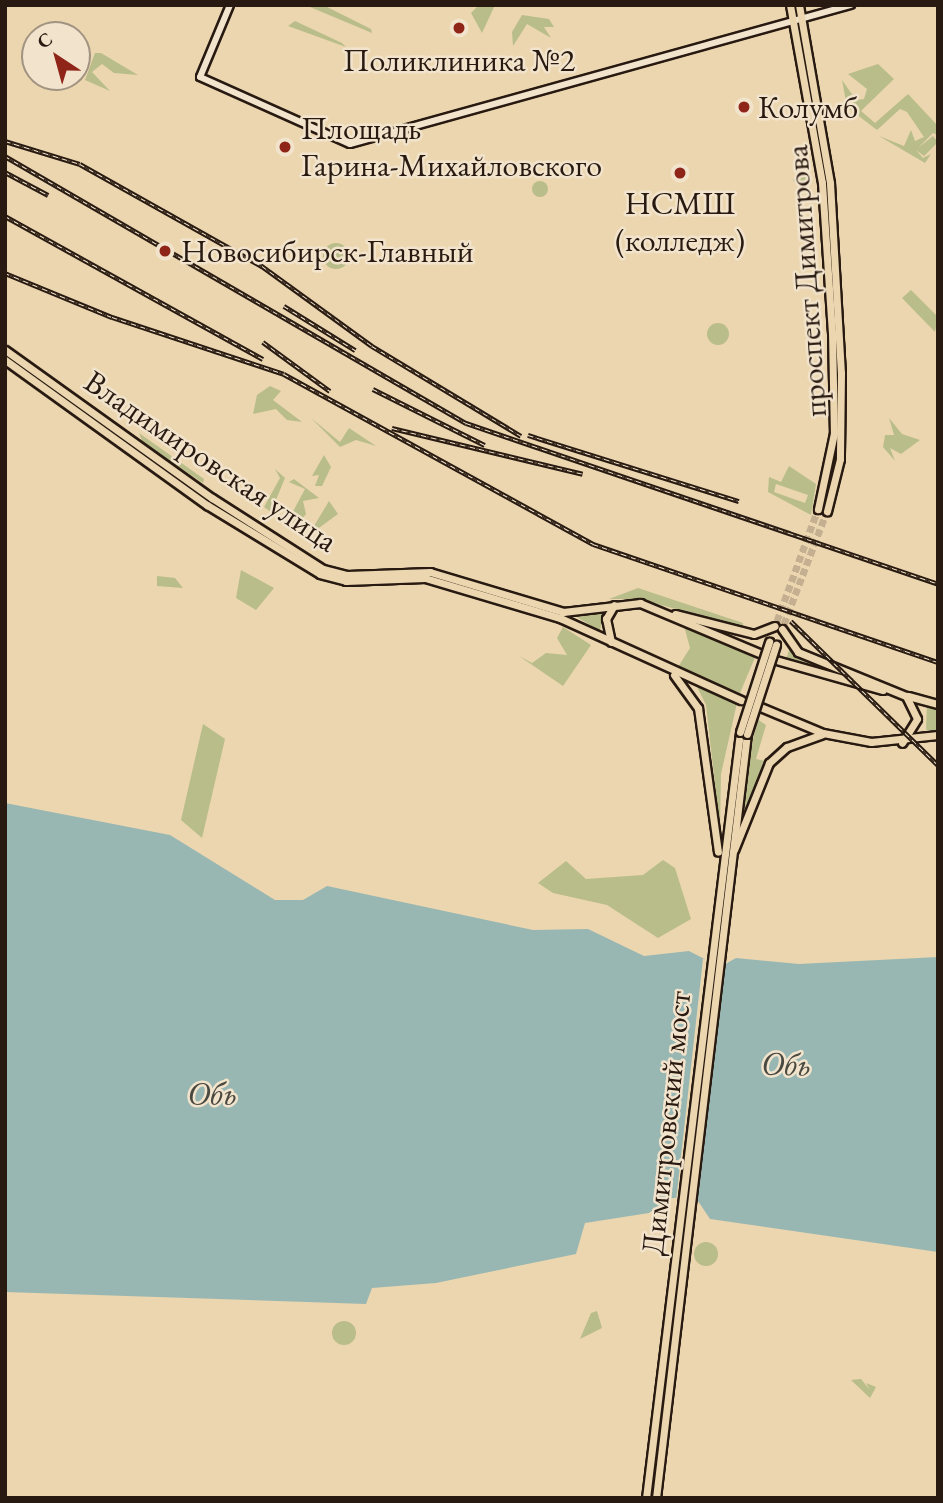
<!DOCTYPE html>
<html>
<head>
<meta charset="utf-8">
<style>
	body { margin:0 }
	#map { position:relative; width:943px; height:1503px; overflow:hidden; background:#ebd6b0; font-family:"EB Garamond",serif }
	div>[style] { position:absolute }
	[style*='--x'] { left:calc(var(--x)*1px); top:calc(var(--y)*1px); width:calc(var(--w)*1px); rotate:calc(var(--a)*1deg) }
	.green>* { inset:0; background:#b9bd8a }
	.round { border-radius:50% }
	.water>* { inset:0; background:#99b7b2 }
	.pier>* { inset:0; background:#ebd6b0 }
	.primary-tunnel>* { height:7px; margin-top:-3.5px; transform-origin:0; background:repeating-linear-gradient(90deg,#c4b090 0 7px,transparent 0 10.5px) }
	.roads { filter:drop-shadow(2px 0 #281a11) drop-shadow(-2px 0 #281a11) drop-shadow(0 2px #281a11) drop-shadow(0 -2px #281a11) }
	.secondary>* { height:6px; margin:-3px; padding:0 3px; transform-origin:3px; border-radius:3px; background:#f2e4cc }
	.primary>* { height:7px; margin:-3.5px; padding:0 3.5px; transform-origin:3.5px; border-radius:3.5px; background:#ebd6b0 }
	.rail>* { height:4.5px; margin-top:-2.25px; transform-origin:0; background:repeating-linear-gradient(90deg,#f2e4cc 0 5px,#281a11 0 10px); box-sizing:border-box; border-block:2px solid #281a11 }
	.bridges { filter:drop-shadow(2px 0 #281a11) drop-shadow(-2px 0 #281a11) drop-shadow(0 2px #281a11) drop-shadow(0 -2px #281a11) }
	.primary-bridge>* { height:7px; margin:-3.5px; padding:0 3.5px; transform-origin:3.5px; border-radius:3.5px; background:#ebd6b0 }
	.dots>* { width:19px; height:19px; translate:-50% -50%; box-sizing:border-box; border:4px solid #f2e4cc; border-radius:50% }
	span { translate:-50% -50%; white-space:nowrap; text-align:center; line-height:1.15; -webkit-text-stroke:5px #f2e4cc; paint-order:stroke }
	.poi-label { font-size:32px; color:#281a11 }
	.left { translate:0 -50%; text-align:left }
	.street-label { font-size:32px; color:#281a11 }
	.water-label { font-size:33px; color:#4a4941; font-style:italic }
	.frame { position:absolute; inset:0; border:7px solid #281a11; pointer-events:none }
	.north { position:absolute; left:21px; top:21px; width:70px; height:70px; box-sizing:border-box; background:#f2e4cc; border:2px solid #a19381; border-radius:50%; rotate:324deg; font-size:19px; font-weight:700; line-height:28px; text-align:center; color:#281a11 }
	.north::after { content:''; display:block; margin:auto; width:24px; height:32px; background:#8f2418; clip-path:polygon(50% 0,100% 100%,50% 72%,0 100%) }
</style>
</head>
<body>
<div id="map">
	<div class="green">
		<div style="clip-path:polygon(323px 5px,371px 29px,372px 33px,310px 7px)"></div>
		<div style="clip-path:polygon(479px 5px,495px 5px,482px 33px,471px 13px)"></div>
		<div style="clip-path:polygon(522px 15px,549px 19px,554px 27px,544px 27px,551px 38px,527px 24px,513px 46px,512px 32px)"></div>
		<div style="clip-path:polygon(295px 21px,342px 43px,346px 47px,288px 26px)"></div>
		<div style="clip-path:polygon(95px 53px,101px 53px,138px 75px,114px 73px,102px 64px,92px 72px,110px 91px,85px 80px)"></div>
		<div style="clip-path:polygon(878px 64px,894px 79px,861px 111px,875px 123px,908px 94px,938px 126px,938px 135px,933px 133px,918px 148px,933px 136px,938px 142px,924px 156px,916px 150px,923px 158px,931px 154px,925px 163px,879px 136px,904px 146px,911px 130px,915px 141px,924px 137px,907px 112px,900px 109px,877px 130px,847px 107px,842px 80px,856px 100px,864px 99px,867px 89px,848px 74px)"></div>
		<div style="clip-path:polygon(804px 159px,810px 180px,804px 186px,793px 181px)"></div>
		<div class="round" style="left:532px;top:181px;width:16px;height:16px"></div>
		<div class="round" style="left:323px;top:243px;width:26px;height:26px"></div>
		<div style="clip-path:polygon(911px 290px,938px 317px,935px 332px,902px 298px)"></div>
		<div class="round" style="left:707px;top:323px;width:22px;height:22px"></div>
		<div style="clip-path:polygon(270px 386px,281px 391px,273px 400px,302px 422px,287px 420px,276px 409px,253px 414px,257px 395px)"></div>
		<div style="clip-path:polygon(311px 418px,340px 442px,349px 428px,376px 446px,356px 440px,340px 447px)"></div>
		<div style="clip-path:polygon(889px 418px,902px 434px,920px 440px,901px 454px,890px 448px,895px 461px,883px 447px,885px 435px,894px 435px)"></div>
		<div style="clip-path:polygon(139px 433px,204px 479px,203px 483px,143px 443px)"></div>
		<div style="clip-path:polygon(324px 455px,331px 467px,322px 486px,315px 486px,319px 475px,312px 476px)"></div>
		<div style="clip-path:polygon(evenodd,789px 466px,816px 484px,811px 515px,768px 492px,769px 477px,781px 482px,789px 466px,776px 484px,808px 495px,805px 503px,774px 492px,776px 484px)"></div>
		<div style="clip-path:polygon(275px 469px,285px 478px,271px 512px,264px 507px,280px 478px)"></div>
		<div style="clip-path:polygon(294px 479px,319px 498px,303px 501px,306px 514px,296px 527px,289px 519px,305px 489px,289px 482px)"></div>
		<div style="clip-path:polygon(329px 501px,338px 514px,312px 533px,311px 531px)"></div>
		<div style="clip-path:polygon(241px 570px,274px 588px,256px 610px,236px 598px)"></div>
		<div style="clip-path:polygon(157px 576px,175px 578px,183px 588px,157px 586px)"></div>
		<div style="clip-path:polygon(638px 588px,743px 623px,743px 628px,640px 599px,609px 599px)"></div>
		<div style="clip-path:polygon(604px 611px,600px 631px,577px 617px)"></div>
		<div style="clip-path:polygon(684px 626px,756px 655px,740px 693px,678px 667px,690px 648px)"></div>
		<div style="clip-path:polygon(563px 627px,591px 645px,563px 686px,519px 656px,532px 663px,546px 653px,567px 655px,557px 638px)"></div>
		<div style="clip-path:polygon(789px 650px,848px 676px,849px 677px,786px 660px)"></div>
		<div style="clip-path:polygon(697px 687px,737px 703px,721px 774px,720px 828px,706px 705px)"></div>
		<div style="clip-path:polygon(927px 704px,938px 707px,938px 732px,926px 730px)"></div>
		<div style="clip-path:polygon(757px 719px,766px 725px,756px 759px,765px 761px,736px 829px)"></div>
		<div style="clip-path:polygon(203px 724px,225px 739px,202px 838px,181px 820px)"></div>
		<div style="clip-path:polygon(663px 860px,675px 868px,691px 919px,658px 938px,607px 905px,553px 893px,538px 883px,566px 861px,586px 879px,643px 875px)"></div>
		<div class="round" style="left:694px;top:1242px;width:24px;height:24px"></div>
		<div style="clip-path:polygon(597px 1311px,602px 1328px,580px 1339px,591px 1313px)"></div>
		<div class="round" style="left:332px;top:1321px;width:24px;height:24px"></div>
		<div style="clip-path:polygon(861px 1379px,870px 1390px,866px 1383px,876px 1387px,870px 1398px,851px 1380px)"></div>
	</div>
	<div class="water">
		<div style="clip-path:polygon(5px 803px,170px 835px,275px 900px,303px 900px,327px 886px,533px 930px,588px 929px,644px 956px,689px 951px,720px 967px,736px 958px,799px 964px,938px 957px,938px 1252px,710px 1219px,694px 1195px,667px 1199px,649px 1213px,585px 1223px,576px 1254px,436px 1283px,372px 1288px,366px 1304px,5px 1292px)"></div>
	</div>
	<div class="pier">
		<div style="clip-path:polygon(703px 959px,723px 962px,696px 1201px,676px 1201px)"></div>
	</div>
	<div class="primary-tunnel">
		<div style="--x:777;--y:621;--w:119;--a:-69.9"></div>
		<div style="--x:784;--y:624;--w:121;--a:-69.2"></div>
	</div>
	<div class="roads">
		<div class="secondary">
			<div style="--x:230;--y:5;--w:78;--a:112.6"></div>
			<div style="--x:200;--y:77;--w:164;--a:24.1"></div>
			<div style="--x:350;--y:144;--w:520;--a:-15.51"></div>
		</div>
		<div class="primary">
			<div style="--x:790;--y:5;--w:181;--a:79.8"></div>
			<div style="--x:822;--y:183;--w:149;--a:86.2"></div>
			<div style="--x:832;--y:332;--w:101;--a:88.9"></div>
			<div style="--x:834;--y:433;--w:78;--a:101.9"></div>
			<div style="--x:799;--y:5;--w:181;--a:80.1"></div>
			<div style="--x:830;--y:183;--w:190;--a:86.7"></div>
			<div style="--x:841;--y:373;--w:86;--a:90.7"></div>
			<div style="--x:840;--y:459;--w:54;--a:104"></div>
			<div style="--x:5;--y:350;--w:254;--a:35.6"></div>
			<div style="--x:212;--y:498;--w:132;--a:32.6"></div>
			<div style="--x:323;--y:569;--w:25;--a:14"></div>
			<div style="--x:347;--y:575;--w:83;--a:-2.1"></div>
			<div style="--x:430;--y:572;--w:139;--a:16.7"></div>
			<div style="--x:563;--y:612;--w:78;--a:-6.7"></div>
			<div style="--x:640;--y:603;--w:129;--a:22.8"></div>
			<div style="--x:5;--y:360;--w:249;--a:35.7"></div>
			<div style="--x:207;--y:505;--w:132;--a:31.4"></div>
			<div style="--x:320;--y:574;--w:27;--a:15"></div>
			<div style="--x:346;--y:581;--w:79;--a:-2.2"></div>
			<div style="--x:425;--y:578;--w:141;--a:16.5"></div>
			<div style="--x:560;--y:618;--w:199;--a:24.4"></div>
			<div style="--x:675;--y:614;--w:81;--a:14.2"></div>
			<div style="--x:754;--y:634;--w:22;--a:-21"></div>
			<div style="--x:782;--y:629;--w:28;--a:55"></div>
			<div style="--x:798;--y:652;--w:117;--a:22.2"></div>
			<div style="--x:906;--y:696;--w:25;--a:64"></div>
			<div style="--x:917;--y:719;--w:28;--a:122"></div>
			<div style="--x:611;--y:642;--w:24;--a:-102"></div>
			<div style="--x:606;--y:619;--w:16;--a:-60"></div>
			<div style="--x:776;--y:660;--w:111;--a:15.7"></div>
			<div style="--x:674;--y:675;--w:41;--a:54"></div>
			<div style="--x:698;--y:708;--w:145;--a:82.1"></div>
			<div style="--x:908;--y:696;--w:31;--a:15"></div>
			<div style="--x:758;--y:706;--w:70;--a:22.6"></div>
			<div style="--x:823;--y:733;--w:49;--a:10.6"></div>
			<div style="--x:871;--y:742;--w:67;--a:-6"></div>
			<div style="--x:734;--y:850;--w:94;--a:-68.1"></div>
			<div style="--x:769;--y:763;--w:24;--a:-42"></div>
			<div style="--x:787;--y:747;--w:37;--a:-20"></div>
			<div style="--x:646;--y:1498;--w:772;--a:-83"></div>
			<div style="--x:656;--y:1498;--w:769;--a:-83.21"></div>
		</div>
	</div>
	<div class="rail">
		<div style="--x:5;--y:141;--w:78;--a:17"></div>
		<div style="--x:80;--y:164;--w:209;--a:29.3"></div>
		<div style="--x:262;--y:266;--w:136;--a:36"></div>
		<div style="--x:372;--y:346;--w:174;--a:31.1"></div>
		<div style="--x:5;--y:156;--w:533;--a:30.08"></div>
		<div style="--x:466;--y:423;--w:499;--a:18.8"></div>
		<div style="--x:5;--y:172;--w:49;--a:28.1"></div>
		<div style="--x:5;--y:216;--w:295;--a:29"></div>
		<div style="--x:5;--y:273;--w:116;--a:22.4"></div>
		<div style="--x:112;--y:317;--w:181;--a:18.3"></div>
		<div style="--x:284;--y:374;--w:353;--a:28.8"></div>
		<div style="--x:593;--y:544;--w:365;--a:18.9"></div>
		<div style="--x:284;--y:306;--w:84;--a:31.8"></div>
		<div style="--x:263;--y:342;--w:83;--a:36.2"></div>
		<div style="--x:373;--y:389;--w:125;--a:26.6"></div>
		<div style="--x:392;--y:428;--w:196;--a:13.5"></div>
		<div style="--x:528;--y:435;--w:221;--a:17.4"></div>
		<div style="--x:791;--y:621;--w:206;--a:44.4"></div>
	</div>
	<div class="bridges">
		<div class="primary-bridge">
			<div style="--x:740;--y:732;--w:95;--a:-72.1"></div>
			<div style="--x:747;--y:734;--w:94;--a:-72"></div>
		</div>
	</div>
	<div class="dots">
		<div style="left:459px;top:28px;background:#8f2418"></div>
		<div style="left:744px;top:107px;background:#8f2418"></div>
		<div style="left:285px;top:147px;background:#8f2418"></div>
		<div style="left:680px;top:173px;background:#8f2418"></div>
		<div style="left:165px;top:251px;background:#8f2418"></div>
	</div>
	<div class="poi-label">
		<span style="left:459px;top:60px">Поликлиника №2</span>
		<span class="left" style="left:758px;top:107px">Колумб</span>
		<span class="left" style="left:301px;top:147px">Площадь<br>Гарина-Михайловского</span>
		<span style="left:680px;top:222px">НСМШ<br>(колледж)</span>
		<span class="left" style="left:181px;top:251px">Новосибирск-Главный</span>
	</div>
	<div class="street-label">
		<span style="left:806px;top:281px;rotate:-94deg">проспект Димитрова</span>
		<span style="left:211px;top:461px;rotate:34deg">Владимировская улица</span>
		<span style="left:666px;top:1123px;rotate:-84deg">Димитровский мост</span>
	</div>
	<div class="water-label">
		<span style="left:786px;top:1064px;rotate:1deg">Обь</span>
		<span style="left:212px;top:1094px">Обь</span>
	</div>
	<div class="frame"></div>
	<div class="north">С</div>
</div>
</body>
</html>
